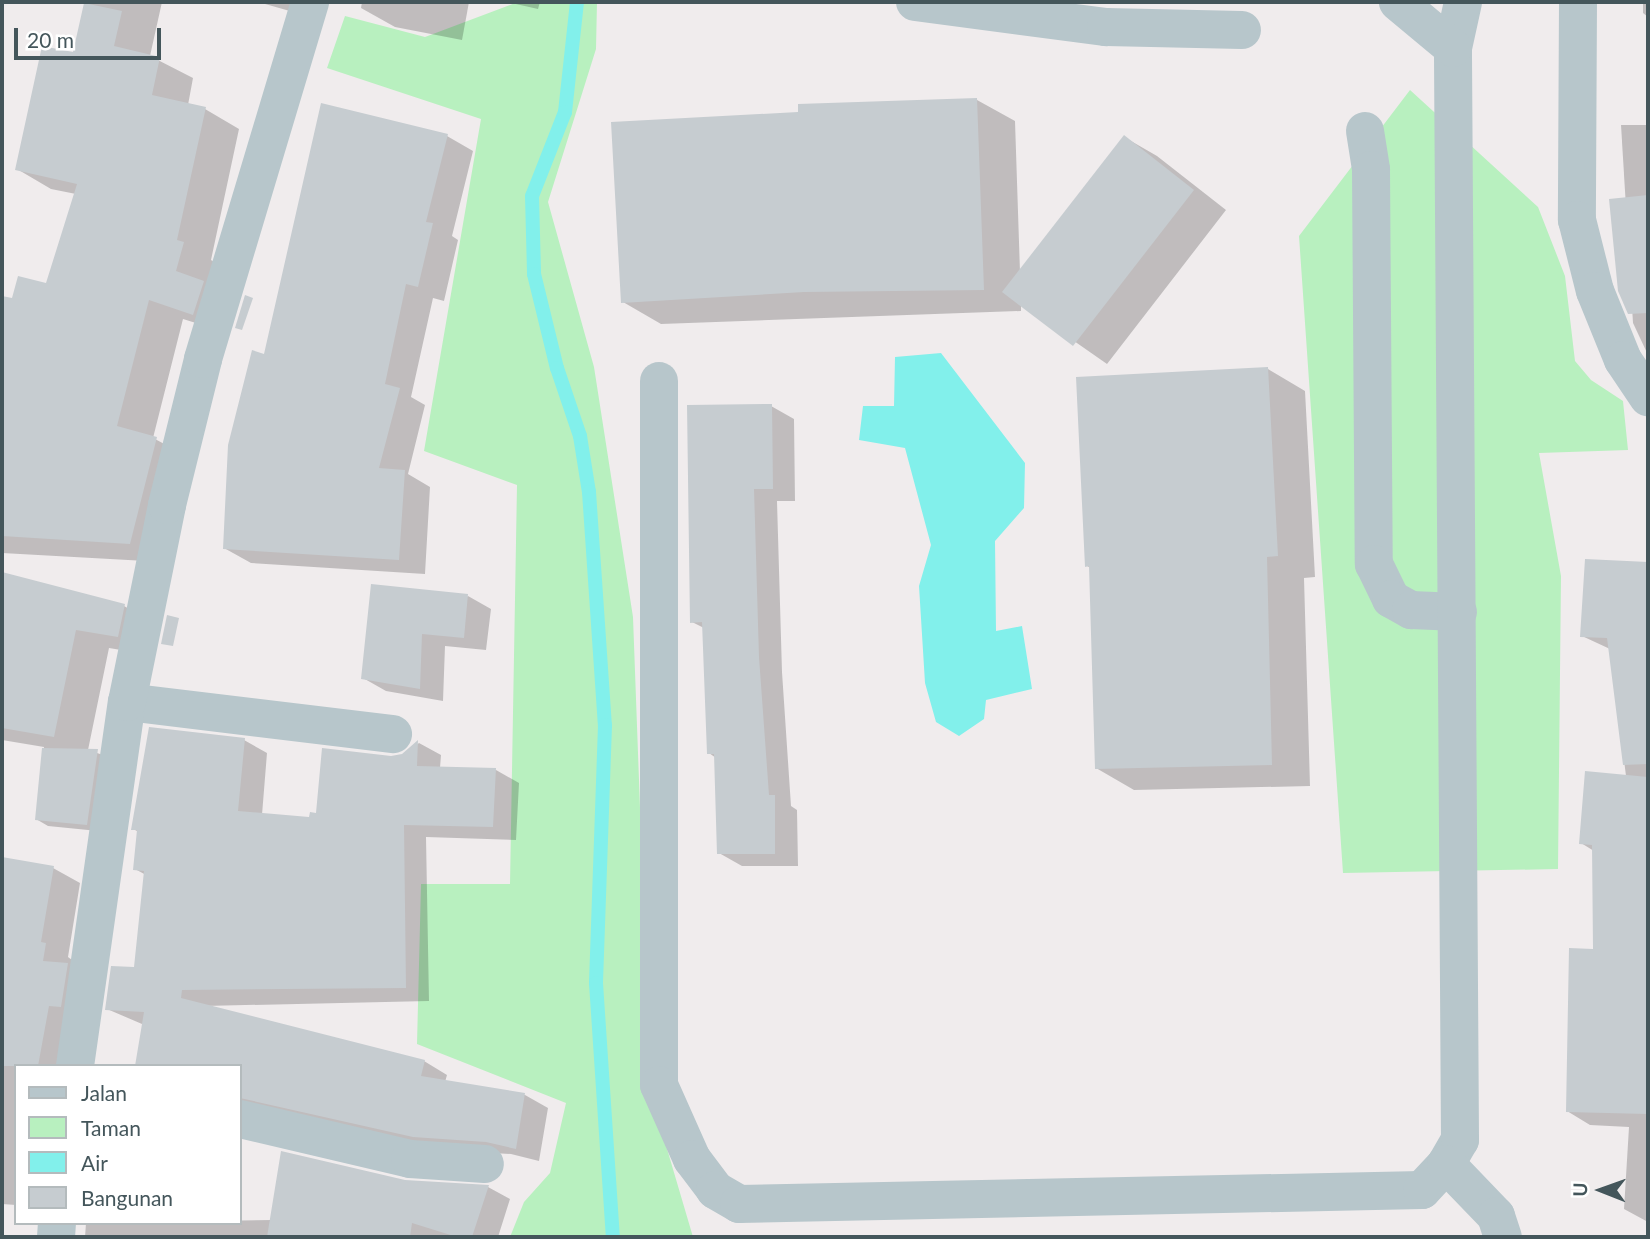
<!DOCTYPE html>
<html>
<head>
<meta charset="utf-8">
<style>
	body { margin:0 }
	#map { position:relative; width:1650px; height:1239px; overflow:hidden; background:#f0eced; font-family:Lato,sans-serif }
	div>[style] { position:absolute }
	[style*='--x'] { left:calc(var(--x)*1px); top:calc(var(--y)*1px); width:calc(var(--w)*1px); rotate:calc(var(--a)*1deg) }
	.green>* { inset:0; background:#b8f0bf }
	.water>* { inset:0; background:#82f0eb }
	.shadow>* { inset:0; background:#0003 }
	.stream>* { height:14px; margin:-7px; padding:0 7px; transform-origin:7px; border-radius:7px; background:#82f0eb }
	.building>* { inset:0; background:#c6ccd0 }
	.minor>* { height:38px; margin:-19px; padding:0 19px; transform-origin:19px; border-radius:19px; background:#b7c6cb }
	span { translate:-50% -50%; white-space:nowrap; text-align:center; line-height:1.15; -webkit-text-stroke:5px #fff; paint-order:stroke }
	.frame { position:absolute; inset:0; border:4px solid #44565b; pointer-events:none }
	.legend { position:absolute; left:14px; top:1064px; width:228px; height:161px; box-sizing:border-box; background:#fff; border:2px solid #b4bbbd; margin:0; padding:9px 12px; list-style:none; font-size:21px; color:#44565b }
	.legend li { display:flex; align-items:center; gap:14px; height:35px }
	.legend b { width:35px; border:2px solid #b4bbbd }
	.north { position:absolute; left:1566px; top:1155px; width:70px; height:70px; -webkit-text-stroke:5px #fff; paint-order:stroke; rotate:271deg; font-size:19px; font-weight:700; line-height:28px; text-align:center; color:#44565b }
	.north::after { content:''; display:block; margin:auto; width:24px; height:32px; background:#44565b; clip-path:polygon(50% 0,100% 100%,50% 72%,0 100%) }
	.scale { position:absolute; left:14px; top:28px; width:147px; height:32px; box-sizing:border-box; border:4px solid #44565b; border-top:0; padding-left:9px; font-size:21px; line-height:24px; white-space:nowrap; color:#44565b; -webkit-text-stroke:5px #fff; paint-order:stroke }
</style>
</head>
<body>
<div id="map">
	<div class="green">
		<div style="clip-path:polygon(518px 2px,597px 2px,596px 49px,548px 202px,594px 367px,633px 617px,644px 916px,665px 1142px,693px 1237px,510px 1237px,524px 1202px,550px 1173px,566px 1103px,417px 1044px,421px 884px,510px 884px,517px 485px,424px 451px,481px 119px,327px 68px,345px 16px,425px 37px)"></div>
		<div style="clip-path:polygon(1410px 90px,1538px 207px,1565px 276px,1575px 361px,1591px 380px,1623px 401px,1628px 450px,1539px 453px,1561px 576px,1558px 869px,1343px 873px,1299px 236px)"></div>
	</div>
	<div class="water">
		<div style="clip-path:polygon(941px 353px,1025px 463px,1024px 508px,995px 541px,996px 631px,1022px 626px,1032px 689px,986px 700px,984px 719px,959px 736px,936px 722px,925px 683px,919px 586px,931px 545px,905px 448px,859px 440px,863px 406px,894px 406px,895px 357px)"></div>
	</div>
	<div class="shadow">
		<div style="clip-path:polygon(86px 2px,162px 2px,150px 56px,193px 78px,188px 105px,205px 109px,239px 129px,211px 260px,217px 264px,228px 333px,183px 319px,153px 438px,191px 458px,164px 562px,2px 553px,2px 297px,13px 300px,47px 285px,76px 194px,51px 189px,17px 169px,74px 54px)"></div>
		<div style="clip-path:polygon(258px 2px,316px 2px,311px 17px)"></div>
		<div style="clip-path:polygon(362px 2px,469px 2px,462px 40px,395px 27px,361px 8px)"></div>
		<div style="clip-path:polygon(507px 2px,540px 2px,538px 9px)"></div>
		<div style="clip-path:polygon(1643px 2px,1648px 2px,1648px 17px,1643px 13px)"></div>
		<div style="clip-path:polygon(977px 100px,1015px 121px,1020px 272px,1124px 137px,1157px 156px,1226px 210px,1107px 364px,1021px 304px,1021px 311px,661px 324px,623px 302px,800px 113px)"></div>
		<div style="clip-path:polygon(1621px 125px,1648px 125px,1648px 355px,1633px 323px)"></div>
		<div style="clip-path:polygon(447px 136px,473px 151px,452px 236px,458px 240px,444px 301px,433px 298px,411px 397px,425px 405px,408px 474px,430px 487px,425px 574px,251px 563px,224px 548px,265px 356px)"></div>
		<div style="clip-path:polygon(1268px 369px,1305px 391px,1315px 577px,1304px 578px,1310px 786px,1134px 790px,1096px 768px,1091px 568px,1087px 566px)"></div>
		<div style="clip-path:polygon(771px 406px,794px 419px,795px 501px,777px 501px,782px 672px,791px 806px,797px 810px,798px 866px,742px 866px,719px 853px,716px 758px,709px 753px,704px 628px,692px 622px)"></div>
		<div style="clip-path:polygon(1587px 561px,1648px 564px,1648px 1222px,1624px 1209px,1629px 1127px,1590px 1125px,1567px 1111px,1595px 951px,1594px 851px,1581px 843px,1626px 776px,1610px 649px,1582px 636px)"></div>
		<div style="clip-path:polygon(2px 574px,124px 606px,157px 625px,151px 655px,109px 648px,88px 750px,109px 757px,98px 831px,48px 826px,36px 819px,44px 747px,2px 740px)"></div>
		<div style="clip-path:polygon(468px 596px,491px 609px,486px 650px,445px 646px,443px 701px,386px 691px,363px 678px)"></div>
		<div style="clip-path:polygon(244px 740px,267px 753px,262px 815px,311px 819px,391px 757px,403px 755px,419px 743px,441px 755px,440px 768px,496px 770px,519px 783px,516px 840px,426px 837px,429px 1001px,204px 1006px,424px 1061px,447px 1075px,445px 1082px,525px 1095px,548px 1108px,539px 1161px,511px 1154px,438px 1150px,240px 1105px,240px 1066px,107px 1009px,135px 969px,146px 875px,135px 869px,139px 832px,133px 829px)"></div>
		<div style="clip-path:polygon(2px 859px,53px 868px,80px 883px,68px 957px,72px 960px,67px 1066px,16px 1066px,16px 1205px,2px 1204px)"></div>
		<div style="clip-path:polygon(405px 1182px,488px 1187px,510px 1199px,498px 1237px,85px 1237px,86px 1223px,272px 1220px)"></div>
	</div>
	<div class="stream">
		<div style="--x:577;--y:2;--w:111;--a:96.2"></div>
		<div style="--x:565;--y:112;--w:90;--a:111.4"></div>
		<div style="--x:532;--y:196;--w:78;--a:88.5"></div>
		<div style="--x:534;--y:274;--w:97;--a:76.3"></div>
		<div style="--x:557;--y:368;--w:72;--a:71.3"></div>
		<div style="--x:580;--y:436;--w:57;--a:80.9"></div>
		<div style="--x:589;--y:492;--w:234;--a:86.1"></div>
		<div style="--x:605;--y:725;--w:258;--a:92"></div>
		<div style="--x:596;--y:983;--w:255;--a:86.2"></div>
	</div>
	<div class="building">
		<div style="clip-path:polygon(84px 3px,122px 11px,114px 46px,160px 57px,152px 95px,206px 107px,177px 240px,184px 242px,176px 271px,204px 281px,193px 315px,149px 300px,117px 426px,157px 437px,130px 544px,2px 536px,2px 296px,12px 298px,18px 276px,46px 283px,77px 184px,15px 170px,42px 46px,73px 52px)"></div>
		<div style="clip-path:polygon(977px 98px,984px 290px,804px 292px,621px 303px,611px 122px,798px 112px,798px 104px)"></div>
		<div style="clip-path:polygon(321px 103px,448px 134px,426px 222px,433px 223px,418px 287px,406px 284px,385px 384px,400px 388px,379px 468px,405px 470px,399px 560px,223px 549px,228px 445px,252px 350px,264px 354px)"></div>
		<div style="clip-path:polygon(1124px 135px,1194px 190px,1073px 346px,1002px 292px)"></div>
		<div style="clip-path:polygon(1648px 195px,1648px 313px,1628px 314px,1618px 291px,1609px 199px)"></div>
		<div style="clip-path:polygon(245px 295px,253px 298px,242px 330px,235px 328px)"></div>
		<div style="clip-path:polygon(1268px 367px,1278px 556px,1267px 557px,1272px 765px,1095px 769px,1089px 566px,1085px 567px,1076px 377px)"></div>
		<div style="clip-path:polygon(772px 404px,773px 489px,754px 489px,759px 657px,769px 795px,775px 795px,775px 854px,717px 854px,714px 754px,707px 754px,702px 622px,690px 623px,687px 405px)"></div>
		<div style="clip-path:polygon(1585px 559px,1648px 562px,1648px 764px,1623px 765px,1607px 638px,1580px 637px)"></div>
		<div style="clip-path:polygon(2px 572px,125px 604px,118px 637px,76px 630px,54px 737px,2px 728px)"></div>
		<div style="clip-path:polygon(371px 584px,468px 594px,464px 638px,422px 634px,420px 689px,361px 679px)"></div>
		<div style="clip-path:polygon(167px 615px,179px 618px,173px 646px,161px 644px)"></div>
		<div style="clip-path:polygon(149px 727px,245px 738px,238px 811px,309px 817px,310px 812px,316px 813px,322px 748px,391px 756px,402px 754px,418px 740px,417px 766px,496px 768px,493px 827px,404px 825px,406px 988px,182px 990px,181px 998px,425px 1060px,421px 1076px,525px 1093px,516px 1149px,486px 1142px,413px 1137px,240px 1098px,240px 1066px,135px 1066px,144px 1012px,105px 1010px,111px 966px,134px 967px,144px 871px,133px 870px,137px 830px,131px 830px)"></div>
		<div style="clip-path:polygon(42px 748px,98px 749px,87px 825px,35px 820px)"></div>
		<div style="clip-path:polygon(1585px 771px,1648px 777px,1648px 1114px,1566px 1112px,1569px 948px,1593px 949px,1592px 845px,1579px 844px)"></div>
		<div style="clip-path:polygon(2px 857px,54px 866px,41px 942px,46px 943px,43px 961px,68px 963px,61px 1007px,49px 1006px,38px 1066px,2px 1066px)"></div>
		<div style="clip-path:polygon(281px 1151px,405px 1180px,489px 1185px,472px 1237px,457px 1237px,412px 1223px,410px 1237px,267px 1237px)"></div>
	</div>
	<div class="minor">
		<div style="--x:915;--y:2;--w:193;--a:7.5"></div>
		<div style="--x:1106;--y:27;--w:136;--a:1.3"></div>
		<div style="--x:1578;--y:2;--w:218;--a:90.3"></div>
		<div style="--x:1577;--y:220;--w:73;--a:75.8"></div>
		<div style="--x:1595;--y:291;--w:74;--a:67.9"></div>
		<div style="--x:1623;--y:360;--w:45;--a:56"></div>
		<div style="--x:1453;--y:48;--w:47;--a:-77.7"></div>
		<div style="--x:1365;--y:131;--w:39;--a:81"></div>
		<div style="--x:1371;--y:170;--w:394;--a:89.6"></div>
		<div style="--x:1374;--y:564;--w:39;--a:64"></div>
		<div style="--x:1391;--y:599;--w:23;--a:29"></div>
		<div style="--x:1411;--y:610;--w:47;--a:2.4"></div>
		<div style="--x:659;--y:381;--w:704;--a:90"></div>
		<div style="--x:659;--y:1085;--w:81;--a:66"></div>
		<div style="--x:692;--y:1159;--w:39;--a:53"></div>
		<div style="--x:715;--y:1190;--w:28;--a:30"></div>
		<div style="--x:739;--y:1204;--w:683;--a:-1.17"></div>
		<div style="--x:1422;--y:1190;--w:35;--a:-47"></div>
		<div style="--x:1446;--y:1164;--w:28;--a:-60"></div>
		<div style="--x:1460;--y:1140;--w:1092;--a:-90.37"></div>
		<div style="--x:1453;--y:48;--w:72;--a:-140.1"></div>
		<div style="--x:127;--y:702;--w:268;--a:6.9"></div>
		<div style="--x:75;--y:1066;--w:368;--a:-81.9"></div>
		<div style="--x:127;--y:702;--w:201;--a:-78.5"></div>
		<div style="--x:167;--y:505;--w:150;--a:-76.1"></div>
		<div style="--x:203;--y:359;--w:373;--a:-73.3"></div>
		<div style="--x:240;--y:1119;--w:175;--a:13.2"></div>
		<div style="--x:410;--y:1159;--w:75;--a:3.8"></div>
		<div style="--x:1446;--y:1164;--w:72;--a:46.1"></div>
		<div style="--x:1496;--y:1216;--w:22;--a:72"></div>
		<div style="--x:56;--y:1237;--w:14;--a:-86"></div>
	</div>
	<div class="frame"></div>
	<ul class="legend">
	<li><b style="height:9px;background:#b7c6cb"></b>Jalan</li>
	<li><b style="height:19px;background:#b8f0bf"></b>Taman</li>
	<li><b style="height:19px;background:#82f0eb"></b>Air</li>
	<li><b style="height:19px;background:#c6ccd0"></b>Bangunan</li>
	</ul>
	<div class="north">U</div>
	<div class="scale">20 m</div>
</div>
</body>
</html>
